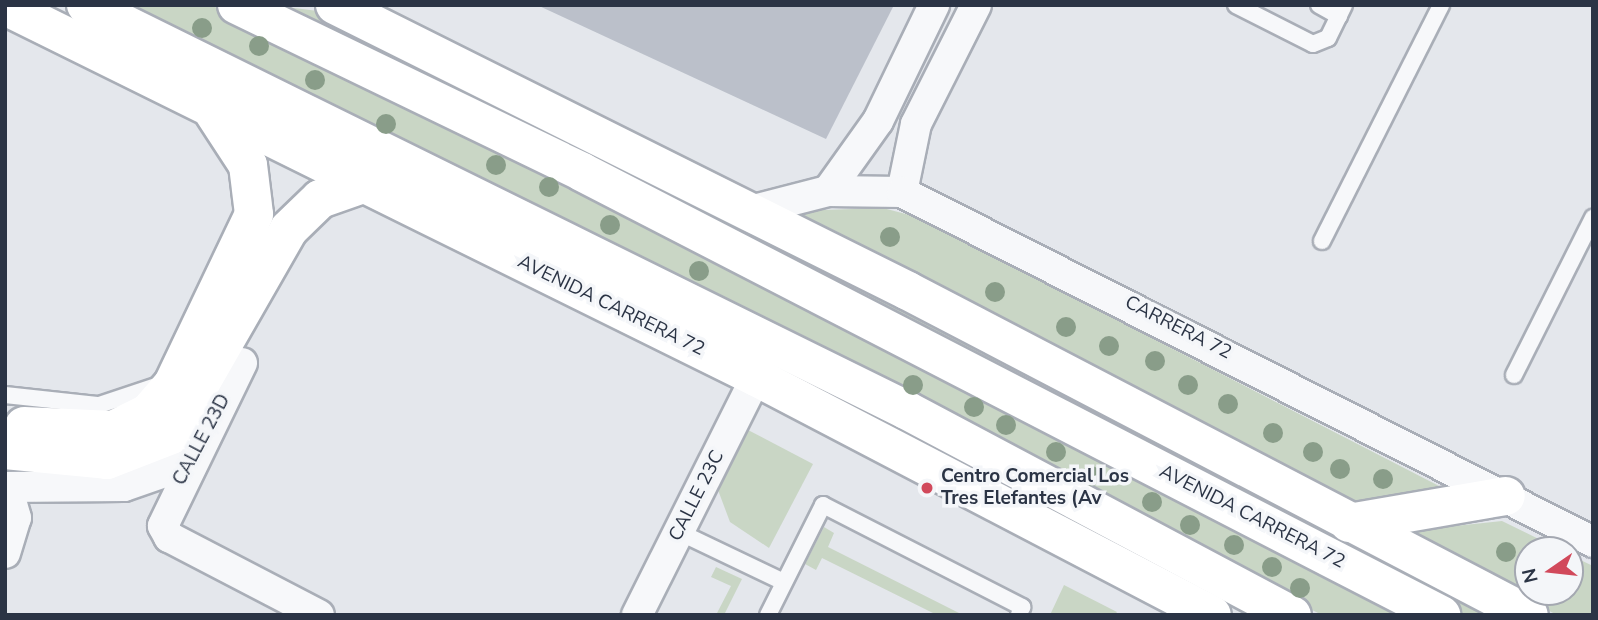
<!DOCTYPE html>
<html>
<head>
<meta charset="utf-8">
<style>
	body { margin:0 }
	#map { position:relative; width:1598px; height:620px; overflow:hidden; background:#e4e7ec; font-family:"Nunito Sans",sans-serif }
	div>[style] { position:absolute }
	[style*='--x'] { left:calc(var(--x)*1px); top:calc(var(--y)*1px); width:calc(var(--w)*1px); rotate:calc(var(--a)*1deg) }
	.green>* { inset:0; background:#c9d6c5 }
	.building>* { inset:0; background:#bbc0ca }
	.roads { filter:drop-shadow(2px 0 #a9aeb7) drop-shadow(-2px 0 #a9aeb7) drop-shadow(0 2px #a9aeb7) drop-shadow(0 -2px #a9aeb7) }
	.service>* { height:16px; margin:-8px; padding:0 8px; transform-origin:8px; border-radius:8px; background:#f7f8fa }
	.minor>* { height:30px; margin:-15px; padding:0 15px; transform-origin:15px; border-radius:15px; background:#f7f8fa }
	.trunk>* { height:38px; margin:-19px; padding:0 19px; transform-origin:19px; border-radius:19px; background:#fff }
	.trees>* { width:20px; height:20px; margin:-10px; border-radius:50%; background:#899d89 }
	.dots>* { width:19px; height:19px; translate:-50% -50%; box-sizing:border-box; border:4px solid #f4f6f9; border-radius:50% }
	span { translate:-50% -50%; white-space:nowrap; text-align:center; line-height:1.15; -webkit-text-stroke:7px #f4f6f9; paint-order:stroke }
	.street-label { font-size:19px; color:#2b3445 }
	.poi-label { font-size:19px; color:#2b3445; font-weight:700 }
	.left { translate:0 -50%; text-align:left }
	.frame { position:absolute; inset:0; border:7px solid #2b3445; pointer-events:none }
	.north { position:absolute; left:1514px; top:536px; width:70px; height:70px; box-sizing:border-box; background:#f4f6f9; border:2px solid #a4a8b1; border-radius:50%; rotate:256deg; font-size:19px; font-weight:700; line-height:28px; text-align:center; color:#2b3445 }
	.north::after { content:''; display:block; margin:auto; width:24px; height:32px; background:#d1495b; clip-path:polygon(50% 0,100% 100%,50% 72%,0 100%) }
</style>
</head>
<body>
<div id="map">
	<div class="green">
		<div style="clip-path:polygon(122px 5px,211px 5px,514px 153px,1404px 615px,1322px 615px)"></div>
		<div style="clip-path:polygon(270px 5px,318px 11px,340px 41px)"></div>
		<div style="clip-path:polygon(381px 46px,1035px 376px,1009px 376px,400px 71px)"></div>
		<div style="clip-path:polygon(883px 208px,917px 217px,1441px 487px,1347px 507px,791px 211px)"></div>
		<div style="clip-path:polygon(748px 430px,813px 464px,769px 548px,730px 522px,718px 490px)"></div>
		<div style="clip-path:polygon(1161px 459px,1240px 485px,1499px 615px,1465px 615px)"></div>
		<div style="clip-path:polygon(1502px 521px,1561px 550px,1528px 550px,1528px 592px,1570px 592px,1570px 555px,1593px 566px,1593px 615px,1557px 615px,1399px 532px)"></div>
		<div style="clip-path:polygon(824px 527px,834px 533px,828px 547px,963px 615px,937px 615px,822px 558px,816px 570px,805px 564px)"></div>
		<div style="clip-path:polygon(716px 567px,742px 579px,724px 615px,716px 615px,731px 586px,711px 577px)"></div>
		<div style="clip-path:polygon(1064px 585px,1117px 612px,1115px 615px,1050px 615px)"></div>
	</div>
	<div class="building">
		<div style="clip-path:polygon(537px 5px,894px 5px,826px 139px)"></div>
	</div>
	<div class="roads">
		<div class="service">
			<div style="--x:1236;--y:5;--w:86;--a:26.9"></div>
			<div style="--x:1313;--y:44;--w:16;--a:-22"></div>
			<div style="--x:1328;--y:38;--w:37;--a:-64"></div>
			<div style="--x:1319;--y:5;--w:23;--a:29"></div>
			<div style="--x:1322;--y:241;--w:264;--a:-63.2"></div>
			<div style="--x:1514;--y:375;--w:176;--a:-63.3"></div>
			<div style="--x:5;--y:395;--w:95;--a:6.1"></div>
			<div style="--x:99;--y:405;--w:60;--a:-18.4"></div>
			<div style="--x:679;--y:532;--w:116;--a:25.5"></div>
			<div style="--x:768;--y:615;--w:123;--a:-63.4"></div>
			<div style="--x:823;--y:505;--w:224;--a:27.1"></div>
			<div style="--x:1022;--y:607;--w:9;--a:111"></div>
		</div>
		<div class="minor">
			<div style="--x:828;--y:191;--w:86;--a:-54.5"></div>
			<div style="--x:878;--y:121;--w:129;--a:-64.2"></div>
			<div style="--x:902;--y:192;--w:69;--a:-78.4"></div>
			<div style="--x:916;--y:124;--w:133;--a:-63.2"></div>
			<div style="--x:746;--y:212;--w:85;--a:-14.4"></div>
			<div style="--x:828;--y:191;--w:74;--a:0.8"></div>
			<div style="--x:902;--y:192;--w:775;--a:26.86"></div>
			<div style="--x:242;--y:363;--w:181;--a:115.9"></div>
			<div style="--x:163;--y:526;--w:13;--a:61"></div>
			<div style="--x:169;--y:537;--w:169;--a:27.5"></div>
			<div style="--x:5;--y:487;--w:119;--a:-0.5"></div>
			<div style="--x:124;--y:486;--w:70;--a:-19.2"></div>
			<div style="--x:5;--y:553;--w:37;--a:-73"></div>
			<div style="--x:16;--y:518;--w:32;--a:-106"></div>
			<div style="--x:637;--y:615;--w:266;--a:-63.4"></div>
		</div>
		<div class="trunk">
			<div style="--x:86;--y:5;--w:915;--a:26.28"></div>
			<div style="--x:906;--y:410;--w:437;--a:28"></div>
			<div style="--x:237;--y:5;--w:383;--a:25.8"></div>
			<div style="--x:582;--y:172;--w:967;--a:27.28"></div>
			<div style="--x:335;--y:5;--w:640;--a:26.53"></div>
			<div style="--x:908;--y:291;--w:700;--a:27.55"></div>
			<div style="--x:5;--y:6;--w:838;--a:26.29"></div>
			<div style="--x:756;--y:377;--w:514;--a:27.56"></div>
			<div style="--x:24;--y:426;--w:89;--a:2.6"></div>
			<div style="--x:113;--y:430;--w:39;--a:-26"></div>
			<div style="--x:148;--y:413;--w:38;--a:-49"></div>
			<div style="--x:173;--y:384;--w:188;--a:-64.5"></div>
			<div style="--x:254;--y:214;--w:49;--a:-97"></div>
			<div style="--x:248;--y:165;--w:62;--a:-123.2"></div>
			<div style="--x:5;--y:450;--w:102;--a:5.6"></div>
			<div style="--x:107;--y:460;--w:69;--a:-21.3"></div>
			<div style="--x:171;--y:435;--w:237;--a:-60.2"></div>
			<div style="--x:289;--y:229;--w:43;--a:-44.1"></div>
			<div style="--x:320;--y:199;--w:46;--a:-19.2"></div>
			<div style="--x:1349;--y:523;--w:159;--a:-9.8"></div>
		</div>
	</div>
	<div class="trees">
		<div style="left:202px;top:28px"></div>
		<div style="left:259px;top:46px"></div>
		<div style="left:315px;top:80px"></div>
		<div style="left:386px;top:124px"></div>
		<div style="left:496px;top:165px"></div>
		<div style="left:549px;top:187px"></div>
		<div style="left:610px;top:225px"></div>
		<div style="left:890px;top:237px"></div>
		<div style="left:699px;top:271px"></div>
		<div style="left:995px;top:292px"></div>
		<div style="left:1066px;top:327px"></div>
		<div style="left:1109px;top:346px"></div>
		<div style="left:1155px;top:361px"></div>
		<div style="left:913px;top:385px"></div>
		<div style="left:1188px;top:385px"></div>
		<div style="left:1228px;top:404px"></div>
		<div style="left:974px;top:407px"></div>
		<div style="left:1006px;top:425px"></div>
		<div style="left:1273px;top:433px"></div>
		<div style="left:1056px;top:452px"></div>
		<div style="left:1313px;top:452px"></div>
		<div style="left:1340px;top:469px"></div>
		<div style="left:1091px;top:476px"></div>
		<div style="left:1383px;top:479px"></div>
		<div style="left:1152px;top:502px"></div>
		<div style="left:1190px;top:525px"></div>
		<div style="left:1234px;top:545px"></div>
		<div style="left:1506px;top:552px"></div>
		<div style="left:1272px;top:567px"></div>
		<div style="left:1300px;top:588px"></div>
	</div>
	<div class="dots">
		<div style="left:927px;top:488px;background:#d1495b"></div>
	</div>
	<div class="street-label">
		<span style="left:611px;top:306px;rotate:26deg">AVENIDA CARRERA 72</span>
		<span style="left:1178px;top:328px;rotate:27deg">CARRERA 72</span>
		<span style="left:202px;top:440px;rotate:-62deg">CALLE 23D</span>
		<span style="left:697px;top:496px;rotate:-63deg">CALLE 23C</span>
		<span style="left:1252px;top:517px;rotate:27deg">AVENIDA CARRERA 72</span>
	</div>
	<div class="poi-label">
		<span class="left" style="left:941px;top:488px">Centro Comercial Los<br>Tres Elefantes (Av</span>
	</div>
	<div class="frame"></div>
	<div class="north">N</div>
</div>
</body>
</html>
